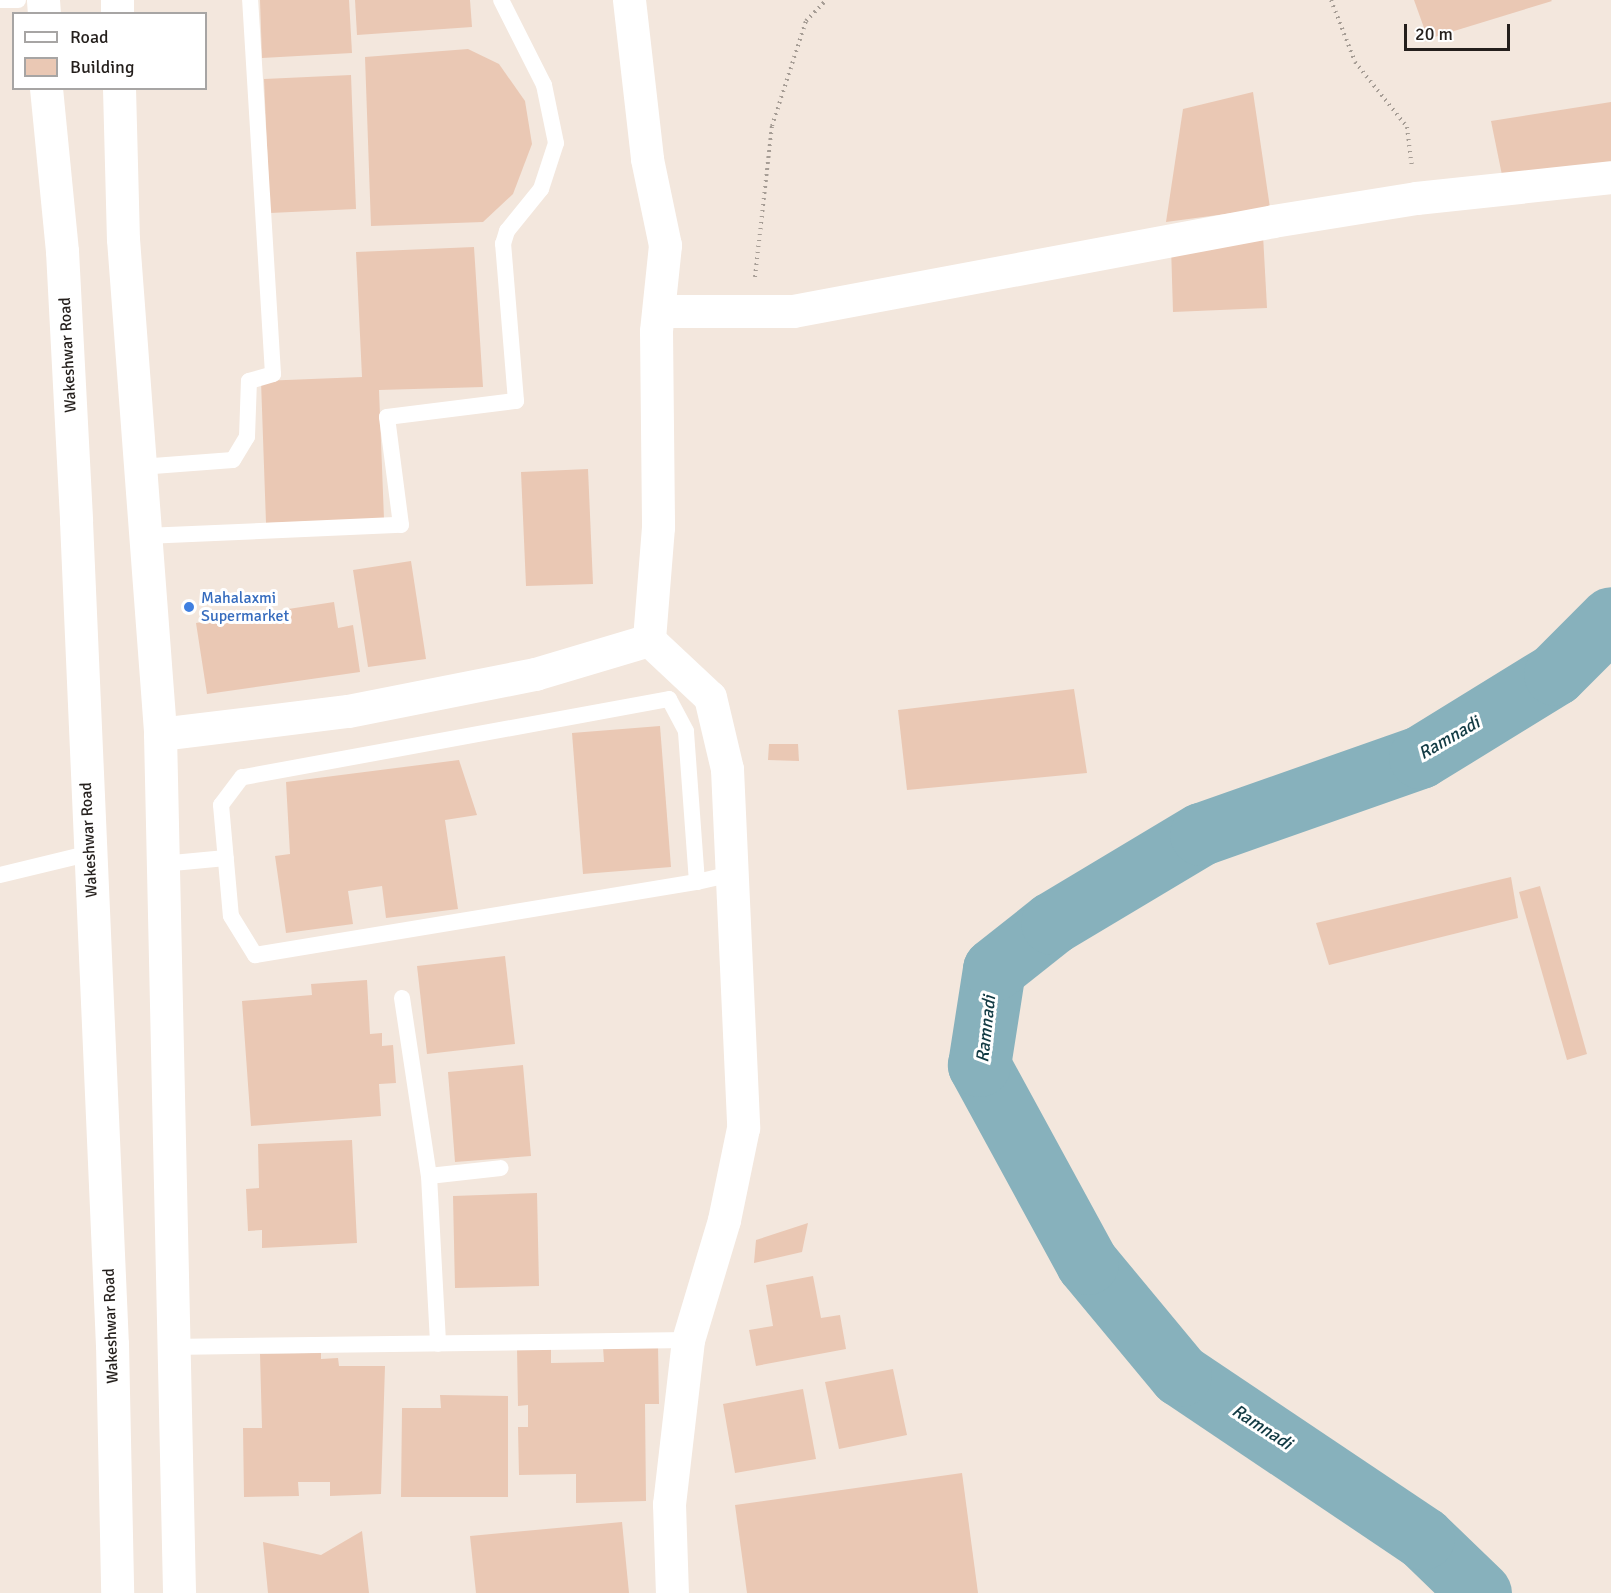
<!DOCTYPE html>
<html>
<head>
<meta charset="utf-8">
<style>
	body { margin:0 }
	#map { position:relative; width:1611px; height:1593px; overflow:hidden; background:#f3e7dd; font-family:Signika,sans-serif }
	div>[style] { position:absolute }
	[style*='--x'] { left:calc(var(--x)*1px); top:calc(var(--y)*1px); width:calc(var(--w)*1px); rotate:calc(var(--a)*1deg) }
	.river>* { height:63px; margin:-31.5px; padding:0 31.5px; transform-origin:31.5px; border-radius:31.5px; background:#87b1bc }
	.building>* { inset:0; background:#eac8b4 }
	.path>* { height:4px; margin-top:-2px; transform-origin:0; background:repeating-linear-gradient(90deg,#a69d95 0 1.5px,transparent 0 6px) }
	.lane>* { height:16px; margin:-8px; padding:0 8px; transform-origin:8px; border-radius:8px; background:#fff }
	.street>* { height:33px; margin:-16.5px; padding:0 16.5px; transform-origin:16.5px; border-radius:16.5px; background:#fff }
	.dots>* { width:16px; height:16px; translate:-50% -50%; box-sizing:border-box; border:3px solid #fff; border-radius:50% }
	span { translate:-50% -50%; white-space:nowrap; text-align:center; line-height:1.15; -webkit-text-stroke:6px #fff; paint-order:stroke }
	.street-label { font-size:16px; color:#241f1c }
	.shop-label { font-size:16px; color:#366cbe }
	.left { translate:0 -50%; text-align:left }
	.water-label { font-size:18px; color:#123a43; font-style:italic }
	.legend { position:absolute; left:12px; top:12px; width:195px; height:78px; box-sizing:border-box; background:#fff; border:2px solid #a7a5a4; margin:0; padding:8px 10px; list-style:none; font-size:18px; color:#241f1c }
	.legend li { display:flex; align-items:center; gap:12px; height:30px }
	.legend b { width:30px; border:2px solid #a7a5a4 }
	.scale { position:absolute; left:1404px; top:24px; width:106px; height:27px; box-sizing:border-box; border:3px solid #241f1c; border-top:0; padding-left:8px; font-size:18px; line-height:21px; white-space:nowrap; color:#241f1c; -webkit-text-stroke:4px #fff; paint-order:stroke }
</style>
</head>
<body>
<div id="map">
	<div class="river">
		<div style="--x:1480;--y:1593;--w:79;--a:-136"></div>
		<div style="--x:1423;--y:1538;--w:293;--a:-146.1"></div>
		<div style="--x:1180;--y:1375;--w:146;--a:-129.7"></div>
		<div style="--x:1087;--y:1263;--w:226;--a:-118.6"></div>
		<div style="--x:979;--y:1065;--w:97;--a:-81.1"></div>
		<div style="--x:994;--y:969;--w:74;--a:-38.4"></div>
		<div style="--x:1052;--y:923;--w:174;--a:-30.9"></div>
		<div style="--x:1201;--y:834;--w:232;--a:-19.4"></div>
		<div style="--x:1420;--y:757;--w:158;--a:-31.6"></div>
		<div style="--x:1555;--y:674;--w:79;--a:-45"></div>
	</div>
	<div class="building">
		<div style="clip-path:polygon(260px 0,349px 0,352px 53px,262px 58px)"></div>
		<div style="clip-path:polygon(355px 0,470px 0,472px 27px,357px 35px)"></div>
		<div style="clip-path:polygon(1414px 0,1551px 0,1552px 1px,1428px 39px)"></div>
		<div style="clip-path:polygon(468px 49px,499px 64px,525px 101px,532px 144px,513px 194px,483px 222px,371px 226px,365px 57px)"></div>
		<div style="clip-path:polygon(351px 75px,356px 209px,270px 213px,264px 79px)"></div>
		<div style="clip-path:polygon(1253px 92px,1270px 208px,1166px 222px,1183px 109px)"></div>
		<div style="clip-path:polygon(1611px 102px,1611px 169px,1504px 185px,1491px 121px)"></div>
		<div style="clip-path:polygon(1263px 235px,1267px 308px,1173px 312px,1171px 246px)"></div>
		<div style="clip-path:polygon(474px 247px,483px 387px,379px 390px,384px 519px,266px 523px,261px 381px,362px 377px,356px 252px)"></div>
		<div style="clip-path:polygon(588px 469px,593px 584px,526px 586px,521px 472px)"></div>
		<div style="clip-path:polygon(411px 561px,426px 659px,368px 667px,353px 570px)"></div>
		<div style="clip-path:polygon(334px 602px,338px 628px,353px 625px,360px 672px,207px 694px,196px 623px)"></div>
		<div style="clip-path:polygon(1074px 689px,1087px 773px,907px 790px,898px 710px)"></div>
		<div style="clip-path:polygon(660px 726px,671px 867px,583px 874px,572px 733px)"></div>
		<div style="clip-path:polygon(769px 744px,798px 744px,799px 761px,768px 760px)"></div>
		<div style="clip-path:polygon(459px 760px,477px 815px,445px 820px,458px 909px,386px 918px,382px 886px,348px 891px,353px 924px,286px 933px,275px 856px,290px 854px,286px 782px)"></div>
		<div style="clip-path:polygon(1511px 877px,1518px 918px,1329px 965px,1316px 923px)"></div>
		<div style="clip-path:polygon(1540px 886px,1587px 1054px,1567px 1060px,1519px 892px)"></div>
		<div style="clip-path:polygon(505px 956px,515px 1044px,427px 1054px,417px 966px)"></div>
		<div style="clip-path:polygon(367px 980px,370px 1034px,382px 1033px,382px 1046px,393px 1045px,396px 1083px,379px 1084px,381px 1116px,251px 1126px,242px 1001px,312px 995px,311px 984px)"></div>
		<div style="clip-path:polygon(523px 1065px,531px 1156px,455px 1162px,448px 1072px)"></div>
		<div style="clip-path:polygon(352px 1140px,357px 1243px,262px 1248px,262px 1230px,248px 1231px,246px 1189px,259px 1188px,258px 1144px)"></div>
		<div style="clip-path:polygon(537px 1193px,539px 1286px,455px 1288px,453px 1196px)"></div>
		<div style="clip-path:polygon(808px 1223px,802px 1252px,754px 1263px,756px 1240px)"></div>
		<div style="clip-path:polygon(813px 1276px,821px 1318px,840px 1315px,846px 1349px,756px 1366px,749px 1330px,773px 1326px,766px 1285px)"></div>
		<div style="clip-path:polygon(658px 1345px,659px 1404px,645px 1404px,646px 1501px,576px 1503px,576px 1474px,519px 1475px,518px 1427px,528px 1427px,528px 1405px,518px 1406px,517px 1348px,551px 1348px,551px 1363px,604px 1362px,603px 1347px)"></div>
		<div style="clip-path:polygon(321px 1353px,321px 1359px,338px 1358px,339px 1366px,385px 1366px,381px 1494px,330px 1496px,330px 1482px,298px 1482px,299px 1496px,244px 1497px,243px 1428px,262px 1428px,260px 1354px)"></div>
		<div style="clip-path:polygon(893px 1369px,907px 1435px,839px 1449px,825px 1382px)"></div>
		<div style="clip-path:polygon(803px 1389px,816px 1459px,735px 1473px,723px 1404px)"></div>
		<div style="clip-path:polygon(440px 1395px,508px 1396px,508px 1497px,401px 1497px,402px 1408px,441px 1408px)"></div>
		<div style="clip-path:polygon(962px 1473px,978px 1593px,747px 1593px,735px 1505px)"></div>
		<div style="clip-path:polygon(622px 1522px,629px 1593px,476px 1593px,470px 1536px)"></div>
		<div style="clip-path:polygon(362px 1531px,369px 1593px,268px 1593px,263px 1542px,321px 1555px)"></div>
	</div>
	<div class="path">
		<div style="--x:1331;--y:0;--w:66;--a:68.8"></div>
		<div style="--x:1355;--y:62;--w:83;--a:51.3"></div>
		<div style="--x:1407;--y:127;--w:38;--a:83"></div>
		<div style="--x:755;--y:277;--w:152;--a:-83.6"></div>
		<div style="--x:772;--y:126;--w:110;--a:-72.1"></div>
		<div style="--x:806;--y:21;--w:29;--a:-46"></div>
	</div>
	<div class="lane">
		<div style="--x:0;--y:0;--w:18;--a:0"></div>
		<div style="--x:140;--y:467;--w:93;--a:-4.3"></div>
		<div style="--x:233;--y:460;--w:27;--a:-59"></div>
		<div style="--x:247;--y:437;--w:56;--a:-88"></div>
		<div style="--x:249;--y:381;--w:25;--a:-16"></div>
		<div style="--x:273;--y:374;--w:375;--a:-93.5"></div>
		<div style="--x:145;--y:536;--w:256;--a:-2.5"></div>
		<div style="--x:401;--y:525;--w:109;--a:-97.4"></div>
		<div style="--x:387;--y:417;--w:130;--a:-7.1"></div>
		<div style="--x:516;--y:401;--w:158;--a:-94.7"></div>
		<div style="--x:503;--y:244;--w:14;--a:-73"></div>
		<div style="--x:507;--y:231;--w:54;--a:-51"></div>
		<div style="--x:541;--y:189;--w:48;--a:-71.9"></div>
		<div style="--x:556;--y:143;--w:59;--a:-101.7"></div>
		<div style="--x:544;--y:85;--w:95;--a:-116.8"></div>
		<div style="--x:162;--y:864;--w:64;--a:-5.4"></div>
		<div style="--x:0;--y:875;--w:94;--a:-13.6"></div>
		<div style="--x:697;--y:882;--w:151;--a:-94.2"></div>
		<div style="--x:686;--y:731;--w:36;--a:-118"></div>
		<div style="--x:669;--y:699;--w:434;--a:169.6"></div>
		<div style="--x:242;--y:777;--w:35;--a:127"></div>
		<div style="--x:221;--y:805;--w:111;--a:84.9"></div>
		<div style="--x:231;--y:916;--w:46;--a:58.4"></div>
		<div style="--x:255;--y:955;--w:448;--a:-9.4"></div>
		<div style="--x:697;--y:882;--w:36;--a:-13"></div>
		<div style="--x:402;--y:998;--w:180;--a:81.4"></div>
		<div style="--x:429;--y:1176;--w:168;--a:86.9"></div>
		<div style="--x:429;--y:1176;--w:72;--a:-6.3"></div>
		<div style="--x:170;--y:1347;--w:518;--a:-0.77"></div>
	</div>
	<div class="street">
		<div style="--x:43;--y:0;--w:14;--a:86"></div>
		<div style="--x:117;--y:0;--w:14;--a:90"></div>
		<div style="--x:629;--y:0;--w:160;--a:83.5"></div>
		<div style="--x:647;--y:159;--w:88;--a:78.2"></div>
		<div style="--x:665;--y:245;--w:86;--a:96"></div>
		<div style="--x:656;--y:331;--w:196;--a:89.4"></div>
		<div style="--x:658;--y:527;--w:113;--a:94.6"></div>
		<div style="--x:46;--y:88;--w:164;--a:84.4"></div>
		<div style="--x:62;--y:251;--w:270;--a:87"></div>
		<div style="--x:76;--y:521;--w:824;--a:87.5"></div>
		<div style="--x:112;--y:1344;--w:249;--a:88.8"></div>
		<div style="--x:119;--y:88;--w:151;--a:88.5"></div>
		<div style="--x:123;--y:239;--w:496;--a:85.7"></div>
		<div style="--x:160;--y:734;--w:859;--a:88.73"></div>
		<div style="--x:660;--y:311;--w:133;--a:0"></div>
		<div style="--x:793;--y:311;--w:488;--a:-10.6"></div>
		<div style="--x:1273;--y:221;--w:145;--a:-9.1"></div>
		<div style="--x:1416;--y:198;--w:196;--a:-6.1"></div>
		<div style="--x:649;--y:640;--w:83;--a:43.1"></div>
		<div style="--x:710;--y:697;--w:74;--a:76.7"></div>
		<div style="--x:727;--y:769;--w:359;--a:87.4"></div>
		<div style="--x:743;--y:1128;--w:94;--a:101.7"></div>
		<div style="--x:724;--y:1220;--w:125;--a:106.7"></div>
		<div style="--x:688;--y:1340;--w:165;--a:96.6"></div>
		<div style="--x:669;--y:1504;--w:89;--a:88.1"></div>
		<div style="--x:160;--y:734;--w:189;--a:-7"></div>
		<div style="--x:348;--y:711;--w:191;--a:-11.2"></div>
		<div style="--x:535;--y:674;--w:119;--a:-16.6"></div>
	</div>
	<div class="dots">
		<div style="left:189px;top:607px;background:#3f7fe0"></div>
	</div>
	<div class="street-label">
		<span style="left:68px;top:355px;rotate:-93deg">Wakeshwar Road</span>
		<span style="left:89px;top:840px;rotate:-93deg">Wakeshwar Road</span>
		<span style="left:111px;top:1326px;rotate:-92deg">Wakeshwar Road</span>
	</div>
	<div class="shop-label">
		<span class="left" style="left:201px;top:607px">Mahalaxmi<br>Supermarket</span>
	</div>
	<div class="water-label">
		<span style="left:1449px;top:738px;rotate:-30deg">Ramnadi</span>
		<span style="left:986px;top:1029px;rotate:-84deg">Ramnadi</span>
		<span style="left:1262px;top:1427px;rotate:33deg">Ramnadi</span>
	</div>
	<ul class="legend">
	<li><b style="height:8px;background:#fff"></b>Road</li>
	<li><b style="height:16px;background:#eac8b4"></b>Building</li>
	</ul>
	<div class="scale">20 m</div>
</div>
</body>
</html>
